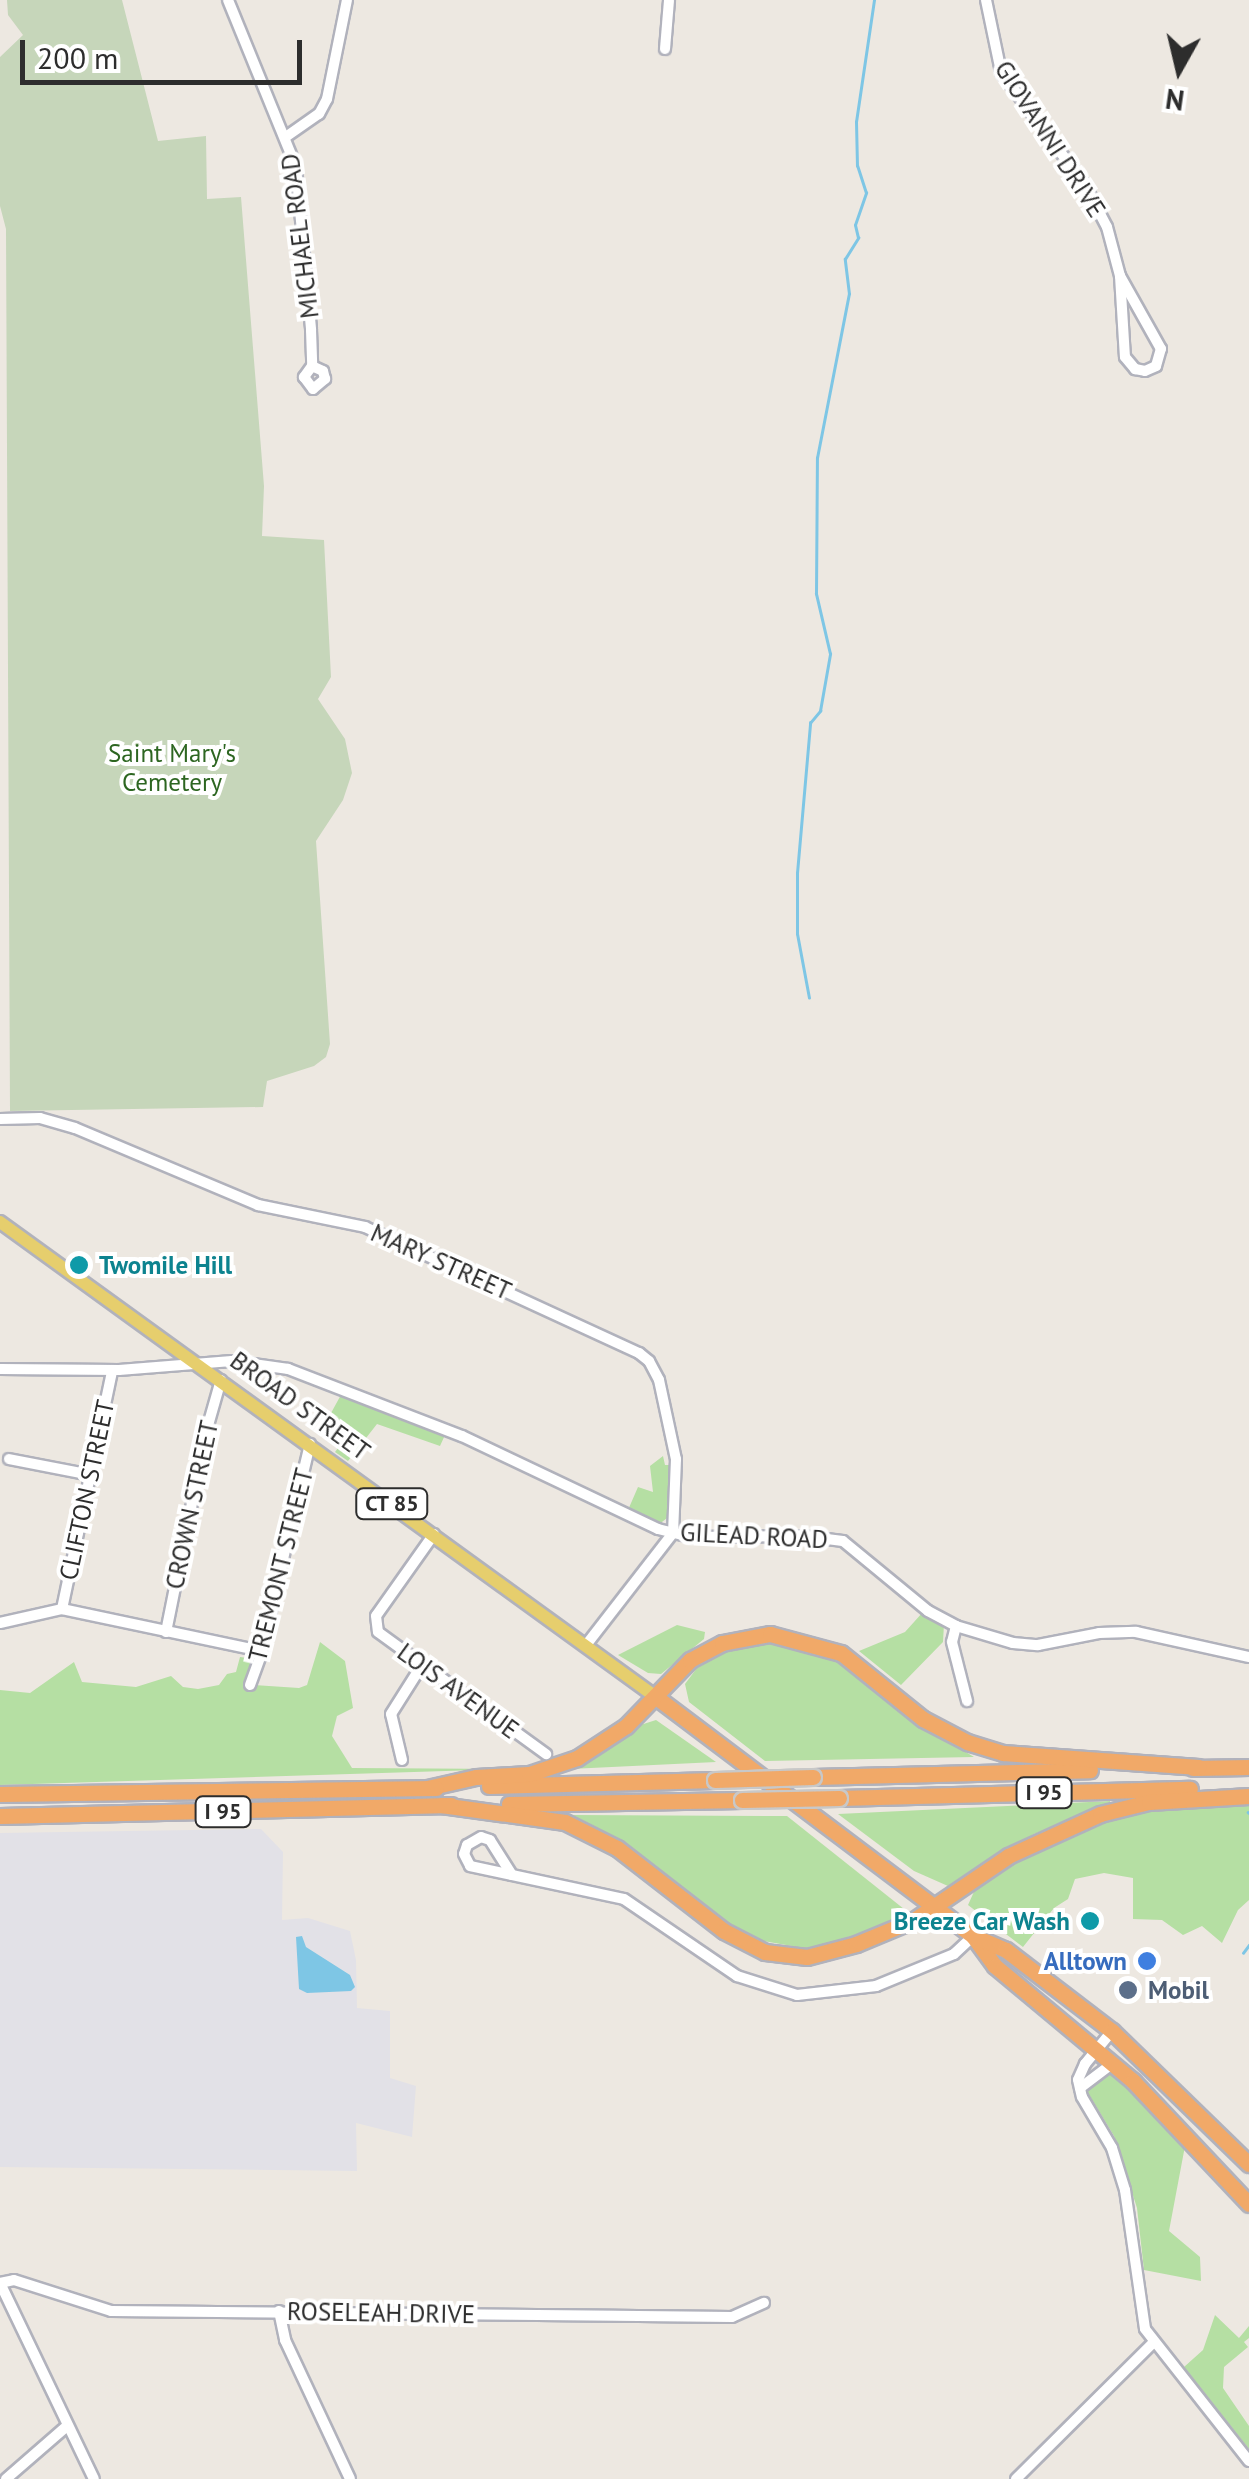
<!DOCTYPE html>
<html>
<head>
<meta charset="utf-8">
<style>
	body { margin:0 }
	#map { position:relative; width:1249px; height:2479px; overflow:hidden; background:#ede8e1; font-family:"PT Sans",sans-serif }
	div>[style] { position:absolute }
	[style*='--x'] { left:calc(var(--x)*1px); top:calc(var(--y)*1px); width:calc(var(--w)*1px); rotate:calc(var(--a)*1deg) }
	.industrial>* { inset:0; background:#e2e1e7 }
	.green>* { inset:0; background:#b5dfa3 }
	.cemetery>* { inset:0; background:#c6d6ba }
	.water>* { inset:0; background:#7ec6e5 }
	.stream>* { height:2.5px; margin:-1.25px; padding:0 1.25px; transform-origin:1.25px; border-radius:1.25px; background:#7ec6e5 }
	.roads { filter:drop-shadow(2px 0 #b1b2bc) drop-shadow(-2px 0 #b1b2bc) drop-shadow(0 2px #b1b2bc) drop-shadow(0 -2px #b1b2bc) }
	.minor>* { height:10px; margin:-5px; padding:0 5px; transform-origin:5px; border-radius:5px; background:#fff }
	.major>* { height:12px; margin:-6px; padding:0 6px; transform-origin:6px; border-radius:6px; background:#e6ce6d }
	.highway>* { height:15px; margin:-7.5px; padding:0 7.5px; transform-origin:7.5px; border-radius:7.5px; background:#f1a968 }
	.bridges { filter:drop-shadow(2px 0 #c8c8c8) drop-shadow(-2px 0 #c8c8c8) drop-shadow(0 2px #c8c8c8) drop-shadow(0 -2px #c8c8c8) }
	.highway-bridge>* { height:15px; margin:-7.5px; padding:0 7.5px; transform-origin:7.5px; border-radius:7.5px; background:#f1a968 }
	.dots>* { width:28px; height:28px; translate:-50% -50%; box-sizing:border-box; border:5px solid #fff; border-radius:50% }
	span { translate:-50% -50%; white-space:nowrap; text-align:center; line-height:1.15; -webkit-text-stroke:8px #fff; paint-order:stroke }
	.shield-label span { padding:2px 8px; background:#fff; border:2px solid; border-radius:8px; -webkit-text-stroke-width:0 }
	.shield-label { font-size:22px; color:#2d2d2d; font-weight:700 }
	.street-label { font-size:25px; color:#2d2d2d }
	.park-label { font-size:25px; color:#2d6621 }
	.culture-label { font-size:25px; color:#0d838f; font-weight:700 }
	.left { translate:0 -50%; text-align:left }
	.right { translate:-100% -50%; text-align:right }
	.shop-label { font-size:25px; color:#366cbe; font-weight:700 }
	.service-label { font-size:25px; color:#4e5e75; font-weight:700 }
	.north { position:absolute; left:1129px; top:20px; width:100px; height:100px; -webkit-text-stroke:8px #fff; paint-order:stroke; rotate:188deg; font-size:28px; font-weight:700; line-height:40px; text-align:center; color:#2d2d2d }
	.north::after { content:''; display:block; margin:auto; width:35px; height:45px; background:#2d2d2d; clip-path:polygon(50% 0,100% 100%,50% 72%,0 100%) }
	.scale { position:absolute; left:20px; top:40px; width:282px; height:45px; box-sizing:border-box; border:5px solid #2d2d2d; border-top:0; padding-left:12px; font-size:30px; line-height:35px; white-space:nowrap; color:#2d2d2d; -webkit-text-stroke:8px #fff; paint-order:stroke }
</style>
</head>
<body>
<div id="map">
	<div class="industrial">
		<div style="clip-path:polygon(261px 1829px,283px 1852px,282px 1920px,308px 1918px,350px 1931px,356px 1960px,357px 2008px,390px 2011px,390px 2078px,416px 2086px,412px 2137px,356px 2123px,357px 2171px,0 2167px,0 1833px)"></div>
	</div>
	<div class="green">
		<div style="clip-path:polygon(342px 1393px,445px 1435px,440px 1446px,377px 1424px,348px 1461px,335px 1452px,344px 1440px,325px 1424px)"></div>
		<div style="clip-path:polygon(663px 1456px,665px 1465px,673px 1465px,671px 1515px,658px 1525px,628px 1510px,638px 1487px,653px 1492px,650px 1466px)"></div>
		<div style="clip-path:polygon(923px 1612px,944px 1624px,943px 1642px,901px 1685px,859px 1651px,905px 1632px)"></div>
		<div style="clip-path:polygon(677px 1625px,705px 1632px,704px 1639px,661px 1674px,648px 1673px,618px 1655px)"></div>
		<div style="clip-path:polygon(320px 1642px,345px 1661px,353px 1708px,337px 1716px,332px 1736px,352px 1768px,511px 1769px,0 1785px,0 1690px,30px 1693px,74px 1662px,82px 1682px,136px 1687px,171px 1676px,183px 1687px,198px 1689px,219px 1685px,227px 1674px,236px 1672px,240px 1657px,254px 1659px,254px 1685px,299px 1688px,307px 1685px)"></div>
		<div style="clip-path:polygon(762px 1642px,790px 1642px,835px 1657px,918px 1723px,974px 1757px,765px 1761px,689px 1702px,685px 1684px,697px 1668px,717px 1655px)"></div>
		<div style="clip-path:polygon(656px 1720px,716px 1762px,570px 1769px,631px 1728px)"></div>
		<div style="clip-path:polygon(1110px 1801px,1110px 1805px,1034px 1834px,948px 1886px,914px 1871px,838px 1814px)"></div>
		<div style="clip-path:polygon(1249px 1803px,1249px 1900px,1238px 1910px,1222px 1943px,1202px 1926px,1183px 1935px,1162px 1920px,1133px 1919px,1133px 1878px,1104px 1873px,1075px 1879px,1068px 1899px,1054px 1908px,1023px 1947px,968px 1905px,977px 1885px,1067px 1832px,1141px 1811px)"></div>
		<div style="clip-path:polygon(574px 1815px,787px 1816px,904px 1909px,903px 1915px,887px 1925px,809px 1949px,752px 1939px,725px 1927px,566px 1817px)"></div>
		<div style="clip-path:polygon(1111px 2071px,1185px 2146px,1169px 2231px,1200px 2257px,1201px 2281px,1144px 2270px,1137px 2208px,1114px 2136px,1088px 2093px,1088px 2088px)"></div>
		<div style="clip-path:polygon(1215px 2315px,1239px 2338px,1249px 2326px,1249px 2338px,1244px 2342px,1248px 2347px,1224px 2367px,1223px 2388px,1249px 2426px,1249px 2449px,1184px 2367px,1203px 2350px)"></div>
	</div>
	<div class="cemetery">
		<div style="clip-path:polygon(7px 0,122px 0,158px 141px,206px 136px,207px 199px,241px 197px,264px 486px,262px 536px,324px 540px,331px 677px,318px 699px,345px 739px,352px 773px,343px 800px,316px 841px,330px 1044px,326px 1057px,314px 1066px,267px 1081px,263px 1107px,10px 1111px,6px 229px,0 206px,0 57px,23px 35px,8px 15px)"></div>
	</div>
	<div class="water">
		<div style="clip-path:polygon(302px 1936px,306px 1947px,350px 1975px,355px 1987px,351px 1991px,307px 1993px,299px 1989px,296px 1937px)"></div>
	</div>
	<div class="stream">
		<div style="--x:809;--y:998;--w:65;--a:-100.6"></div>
		<div style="--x:797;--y:934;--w:61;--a:-90"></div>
		<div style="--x:797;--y:873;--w:151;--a:-85"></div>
		<div style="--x:810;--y:723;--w:16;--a:-50"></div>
		<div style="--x:820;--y:711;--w:58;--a:-80"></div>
		<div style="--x:830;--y:654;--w:62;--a:-103.1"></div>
		<div style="--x:816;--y:594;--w:136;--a:-89.6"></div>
		<div style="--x:817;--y:458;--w:167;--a:-79"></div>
		<div style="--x:849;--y:294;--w:35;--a:-97"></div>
		<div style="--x:845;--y:259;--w:25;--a:-58"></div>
		<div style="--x:858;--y:238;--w:13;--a:-103"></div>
		<div style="--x:855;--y:225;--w:34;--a:-71"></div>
		<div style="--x:866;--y:193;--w:28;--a:-108"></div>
		<div style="--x:857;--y:166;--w:44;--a:-91.3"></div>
		<div style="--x:856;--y:122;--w:123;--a:-81.6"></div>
		<div style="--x:1248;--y:1812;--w:1;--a:45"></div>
		<div style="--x:1243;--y:1953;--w:10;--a:-53"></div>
	</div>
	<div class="roads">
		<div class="minor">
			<div style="--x:228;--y:0;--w:180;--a:67.8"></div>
			<div style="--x:296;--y:167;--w:164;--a:84.7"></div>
			<div style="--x:311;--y:330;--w:36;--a:88"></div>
			<div style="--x:312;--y:366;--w:14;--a:126"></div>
			<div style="--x:304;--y:377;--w:15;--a:53"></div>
			<div style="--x:313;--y:389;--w:16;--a:-40"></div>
			<div style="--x:325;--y:379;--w:8;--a:-104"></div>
			<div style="--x:323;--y:371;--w:12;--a:-156"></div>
			<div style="--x:986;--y:0;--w:74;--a:78.2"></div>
			<div style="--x:1001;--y:72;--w:141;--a:53.4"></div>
			<div style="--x:1085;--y:185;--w:47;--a:62.4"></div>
			<div style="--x:1107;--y:227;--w:51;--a:75.1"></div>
			<div style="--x:1120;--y:276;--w:81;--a:86.5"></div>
			<div style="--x:1125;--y:357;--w:16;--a:50"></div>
			<div style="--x:1135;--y:369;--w:10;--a:11"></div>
			<div style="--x:1145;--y:371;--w:12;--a:-24"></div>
			<div style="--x:1156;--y:366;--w:18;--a:-74"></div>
			<div style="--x:1161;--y:349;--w:84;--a:-119.3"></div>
			<div style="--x:665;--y:49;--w:49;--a:-85.3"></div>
			<div style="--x:287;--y:136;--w:39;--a:-35"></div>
			<div style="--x:319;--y:114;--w:17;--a:-62"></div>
			<div style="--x:327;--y:99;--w:101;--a:-78.6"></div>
			<div style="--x:0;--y:1119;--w:40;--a:-1.4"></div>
			<div style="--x:40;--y:1118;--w:36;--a:16"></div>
			<div style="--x:75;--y:1128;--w:199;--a:22.8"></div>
			<div style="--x:258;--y:1205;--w:109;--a:11.6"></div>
			<div style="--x:365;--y:1227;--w:302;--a:24.7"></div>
			<div style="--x:639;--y:1353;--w:13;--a:39"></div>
			<div style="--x:649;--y:1361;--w:21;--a:62"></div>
			<div style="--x:659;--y:1380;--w:81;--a:77.9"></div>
			<div style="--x:676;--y:1459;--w:74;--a:92.3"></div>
			<div style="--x:673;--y:1533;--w:142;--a:127.8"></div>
			<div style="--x:0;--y:1369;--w:119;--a:0.5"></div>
			<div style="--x:119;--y:1370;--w:113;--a:-4.6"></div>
			<div style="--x:232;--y:1361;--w:57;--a:8.1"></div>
			<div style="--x:288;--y:1369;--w:186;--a:21.1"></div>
			<div style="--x:462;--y:1436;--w:217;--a:25.4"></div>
			<div style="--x:658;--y:1529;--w:34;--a:14"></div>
			<div style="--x:691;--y:1537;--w:112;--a:-0.5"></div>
			<div style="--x:803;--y:1536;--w:40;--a:7.1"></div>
			<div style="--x:843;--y:1541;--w:110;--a:39.5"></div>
			<div style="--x:928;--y:1611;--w:32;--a:28"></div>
			<div style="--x:956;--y:1626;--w:59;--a:16.6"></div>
			<div style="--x:1013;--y:1643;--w:25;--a:5"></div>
			<div style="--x:1038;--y:1645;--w:62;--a:-11.1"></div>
			<div style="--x:1099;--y:1633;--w:37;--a:-2"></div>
			<div style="--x:1136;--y:1632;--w:116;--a:12.5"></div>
			<div style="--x:9;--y:1459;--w:84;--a:11"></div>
			<div style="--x:434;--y:1534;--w:100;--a:125.3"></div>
			<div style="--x:376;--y:1616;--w:16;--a:83"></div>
			<div style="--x:378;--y:1632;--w:208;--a:36"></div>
			<div style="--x:62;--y:1609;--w:243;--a:-78.1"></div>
			<div style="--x:0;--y:1623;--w:64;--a:-12.7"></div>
			<div style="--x:62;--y:1609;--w:204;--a:11.9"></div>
			<div style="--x:956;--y:1626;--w:16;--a:104"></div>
			<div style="--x:952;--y:1642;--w:61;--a:75.7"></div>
			<div style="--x:166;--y:1632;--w:207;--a:-78.6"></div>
			<div style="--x:207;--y:1429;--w:51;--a:-74.1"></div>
			<div style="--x:250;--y:1685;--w:30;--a:-70"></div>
			<div style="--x:260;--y:1657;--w:219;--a:-76.8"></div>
			<div style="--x:402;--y:1760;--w:47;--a:-103.4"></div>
			<div style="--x:391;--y:1714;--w:58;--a:-57.7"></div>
			<div style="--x:512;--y:1875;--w:41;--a:-122.2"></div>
			<div style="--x:490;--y:1840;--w:9;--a:-162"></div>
			<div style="--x:481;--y:1837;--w:16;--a:150"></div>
			<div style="--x:467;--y:1845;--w:9;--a:108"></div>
			<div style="--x:464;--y:1854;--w:13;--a:63"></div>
			<div style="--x:470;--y:1866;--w:157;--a:12.1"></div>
			<div style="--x:624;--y:1899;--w:137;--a:34.3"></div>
			<div style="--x:737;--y:1976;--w:63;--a:17.6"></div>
			<div style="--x:797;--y:1995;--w:80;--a:-6.5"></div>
			<div style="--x:876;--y:1986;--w:84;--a:-22.3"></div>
			<div style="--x:954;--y:1954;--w:26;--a:-43"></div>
			<div style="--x:1112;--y:2031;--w:43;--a:129.3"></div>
			<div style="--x:1085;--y:2064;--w:17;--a:114"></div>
			<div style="--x:1078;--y:2080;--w:17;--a:77"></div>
			<div style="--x:1082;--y:2097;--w:59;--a:59.5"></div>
			<div style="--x:1112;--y:2148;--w:44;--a:72.8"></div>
			<div style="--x:1125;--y:2190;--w:140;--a:81.8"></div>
			<div style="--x:1145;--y:2329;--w:168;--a:51.8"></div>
			<div style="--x:1080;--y:2088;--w:41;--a:-37.1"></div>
			<div style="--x:0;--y:2283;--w:14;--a:-12"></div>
			<div style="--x:14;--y:2280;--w:102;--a:17.7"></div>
			<div style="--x:111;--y:2311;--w:621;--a:0.55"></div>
			<div style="--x:732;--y:2317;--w:35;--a:-24"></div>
			<div style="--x:0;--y:2283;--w:217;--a:64.4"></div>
			<div style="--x:279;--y:2311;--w:30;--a:78"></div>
			<div style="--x:285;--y:2340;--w:153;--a:64.9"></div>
			<div style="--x:6;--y:2479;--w:81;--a:-41"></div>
			<div style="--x:1016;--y:2479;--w:194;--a:-44.8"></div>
		</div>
		<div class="major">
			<div style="--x:0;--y:1222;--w:810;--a:35.91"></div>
		</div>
		<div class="highway">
			<div style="--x:656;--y:1697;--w:397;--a:37"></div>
			<div style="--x:973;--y:1936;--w:37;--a:54"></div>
			<div style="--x:995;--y:1966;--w:180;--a:39.8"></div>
			<div style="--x:1133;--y:2081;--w:169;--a:46.7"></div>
			<div style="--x:1193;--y:1768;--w:56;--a:-1"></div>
			<div style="--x:813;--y:1777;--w:277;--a:-1.4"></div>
			<div style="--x:489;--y:1786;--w:226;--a:-1.5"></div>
			<div style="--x:427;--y:1788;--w:50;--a:-12.7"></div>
			<div style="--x:476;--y:1777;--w:53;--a:-3.2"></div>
			<div style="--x:529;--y:1774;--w:51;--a:-18.4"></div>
			<div style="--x:577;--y:1758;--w:59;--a:-33.1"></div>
			<div style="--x:626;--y:1726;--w:92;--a:-45.9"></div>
			<div style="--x:690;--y:1660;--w:36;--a:-28"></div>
			<div style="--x:722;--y:1643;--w:49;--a:-10.6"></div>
			<div style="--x:770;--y:1634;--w:73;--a:15"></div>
			<div style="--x:841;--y:1653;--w:105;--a:38.8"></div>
			<div style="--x:923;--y:1719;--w:50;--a:27.6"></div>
			<div style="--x:967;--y:1742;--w:38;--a:17"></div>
			<div style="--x:1003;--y:1753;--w:196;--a:4.1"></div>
			<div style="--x:0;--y:1794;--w:436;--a:-0.8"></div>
			<div style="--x:839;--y:1798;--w:351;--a:-1.5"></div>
			<div style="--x:509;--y:1804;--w:233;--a:-1"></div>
			<div style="--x:441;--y:1805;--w:125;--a:7.8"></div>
			<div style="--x:565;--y:1822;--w:58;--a:26.6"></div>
			<div style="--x:617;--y:1848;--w:135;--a:37.8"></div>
			<div style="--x:724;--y:1931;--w:46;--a:27.1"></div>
			<div style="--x:765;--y:1952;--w:42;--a:6.8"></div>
			<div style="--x:807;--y:1957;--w:51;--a:-14.9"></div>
			<div style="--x:856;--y:1944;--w:63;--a:-22.5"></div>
			<div style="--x:914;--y:1920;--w:114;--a:-34.2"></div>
			<div style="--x:1008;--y:1856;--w:101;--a:-24.5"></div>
			<div style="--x:1100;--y:1814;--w:50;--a:-13.8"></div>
			<div style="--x:1149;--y:1802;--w:100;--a:-3.4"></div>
			<div style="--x:0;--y:1816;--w:451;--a:-1.4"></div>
			<div style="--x:973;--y:1936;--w:36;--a:23"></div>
			<div style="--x:1006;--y:1950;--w:133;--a:37.4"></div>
			<div style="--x:1112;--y:2031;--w:191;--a:44.2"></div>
		</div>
	</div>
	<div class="bridges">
		<div class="highway-bridge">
			<div style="--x:715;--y:1780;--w:98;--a:-1.8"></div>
			<div style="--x:742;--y:1800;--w:97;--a:-1.2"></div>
		</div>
	</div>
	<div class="dots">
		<div style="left:79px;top:1265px;background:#0f9aa8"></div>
		<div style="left:1090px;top:1921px;background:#0f9aa8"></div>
		<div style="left:1147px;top:1961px;background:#3f7fe0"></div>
		<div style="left:1128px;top:1990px;background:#5c6f8a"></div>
	</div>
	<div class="shield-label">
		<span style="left:392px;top:1504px">CT 85</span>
		<span style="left:1044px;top:1793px">I 95</span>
		<span style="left:223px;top:1812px">I 95</span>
	</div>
	<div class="street-label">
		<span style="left:1050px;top:139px;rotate:57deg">GIOVANNI DRIVE</span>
		<span style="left:300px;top:236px;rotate:-97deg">MICHAEL ROAD</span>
		<span style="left:441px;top:1262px;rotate:24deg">MARY STREET</span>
		<span style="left:300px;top:1406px;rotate:36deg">BROAD STREET</span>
		<span style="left:87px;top:1490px;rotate:-78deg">CLIFTON STREET</span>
		<span style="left:192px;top:1505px;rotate:-78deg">CROWN STREET</span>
		<span style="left:754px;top:1536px;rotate:3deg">GILEAD ROAD</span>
		<span style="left:281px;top:1565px;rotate:-76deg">TREMONT STREET</span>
		<span style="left:458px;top:1691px;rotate:36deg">LOIS AVENUE</span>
		<span style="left:381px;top:2313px;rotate:1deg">ROSELEAH DRIVE</span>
	</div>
	<div class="park-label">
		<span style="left:172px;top:768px">Saint Mary's<br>Cemetery</span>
	</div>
	<div class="culture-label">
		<span class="left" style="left:99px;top:1265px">Twomile Hill</span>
		<span class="right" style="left:1070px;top:1921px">Breeze Car Wash</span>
	</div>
	<div class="shop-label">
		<span class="right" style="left:1127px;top:1961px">Alltown</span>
	</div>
	<div class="service-label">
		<span class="left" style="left:1148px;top:1990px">Mobil</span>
	</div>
	<div class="north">N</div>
	<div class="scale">200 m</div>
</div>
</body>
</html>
